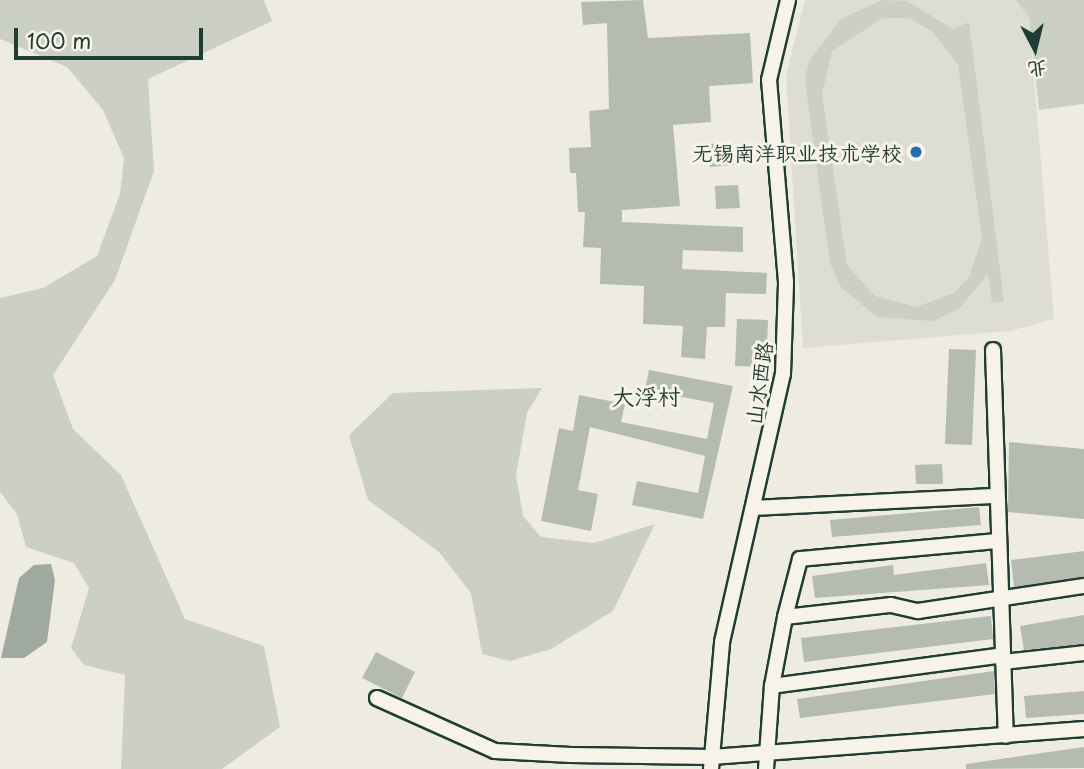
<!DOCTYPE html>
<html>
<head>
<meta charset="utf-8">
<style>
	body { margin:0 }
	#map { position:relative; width:1084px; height:769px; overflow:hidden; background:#eeece1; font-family:"Playpen Sans","LXGW WenKai TC",sans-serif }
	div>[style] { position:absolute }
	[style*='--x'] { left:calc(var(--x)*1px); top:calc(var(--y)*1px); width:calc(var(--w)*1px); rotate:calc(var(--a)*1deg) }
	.built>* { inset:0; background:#ddddd2 }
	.green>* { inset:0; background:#cccfc4 }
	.water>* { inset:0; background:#9fa99f }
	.building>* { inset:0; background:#b5bbb0 }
	.roads { filter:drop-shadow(2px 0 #1f3d34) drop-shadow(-2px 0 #1f3d34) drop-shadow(0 2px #1f3d34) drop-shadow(0 -2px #1f3d34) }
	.minor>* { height:14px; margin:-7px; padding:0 7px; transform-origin:7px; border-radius:7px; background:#f7f3e8 }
	.dots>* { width:19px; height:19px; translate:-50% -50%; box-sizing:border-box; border:4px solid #f7f3e8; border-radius:50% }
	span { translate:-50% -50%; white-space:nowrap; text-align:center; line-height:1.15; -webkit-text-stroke:6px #f7f3e8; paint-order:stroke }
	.poi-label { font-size:21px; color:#1f3d34 }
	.right { translate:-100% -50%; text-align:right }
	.street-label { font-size:21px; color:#1f3d34 }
	.neighbourhood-label { font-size:23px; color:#1f3d34 }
	.north { position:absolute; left:1000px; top:14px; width:70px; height:70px; -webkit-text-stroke:5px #f7f3e8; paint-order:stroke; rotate:173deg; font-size:19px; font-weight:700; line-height:28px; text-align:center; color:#1f3d34 }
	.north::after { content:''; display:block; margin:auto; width:24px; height:32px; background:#1f3d34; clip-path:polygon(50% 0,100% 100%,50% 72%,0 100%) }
	.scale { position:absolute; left:14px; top:28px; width:189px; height:32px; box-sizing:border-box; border:4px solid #1f3d34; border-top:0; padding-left:9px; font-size:21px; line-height:24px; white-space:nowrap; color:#1f3d34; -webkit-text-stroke:5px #f7f3e8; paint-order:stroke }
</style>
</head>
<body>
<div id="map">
	<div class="built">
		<div style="clip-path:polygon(805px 0,1016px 0,1029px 18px,1054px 319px,1010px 331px,803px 348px,786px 75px)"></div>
	</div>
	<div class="green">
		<div style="clip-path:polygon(0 0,264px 0,272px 21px,148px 79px,154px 171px,115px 280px,53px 375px,73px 429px,121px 475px,185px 619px,264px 646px,280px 727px,222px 769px,121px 769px,125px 675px,84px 665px,71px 648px,89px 588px,74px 563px,26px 547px,17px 514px,0 492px,0 298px,43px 288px,97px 256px,120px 194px,124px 158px,103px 110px,67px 67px,0 39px)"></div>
		<div style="clip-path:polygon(evenodd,882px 0,907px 1px,953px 29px,969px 22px,1004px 302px,992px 303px,988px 274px,959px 309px,933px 321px,877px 317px,841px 287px,830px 263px,805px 81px,809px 61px,841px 19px,882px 0,883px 18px,909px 18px,932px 31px,958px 65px,982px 238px,969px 277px,954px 293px,916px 307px,875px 296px,847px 265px,822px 94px,832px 51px,883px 18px)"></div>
		<div style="clip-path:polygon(1016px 0,1084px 0,1084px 104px,1039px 110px,1029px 18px)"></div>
		<div style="clip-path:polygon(542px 388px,527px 413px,516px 475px,523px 516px,541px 537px,594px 543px,655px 524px,613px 611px,551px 649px,510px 661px,482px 654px,471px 593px,439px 552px,368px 500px,349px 435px,393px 393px)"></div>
	</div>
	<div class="water">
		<div style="clip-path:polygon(51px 564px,55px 580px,47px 642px,24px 658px,1px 658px,19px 578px,34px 565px)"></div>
	</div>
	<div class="building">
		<div style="clip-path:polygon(643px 0,648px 38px,750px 33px,753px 83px,709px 86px,711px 122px,673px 125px,680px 206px,622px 210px,622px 222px,743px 227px,743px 252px,683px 250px,682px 269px,767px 273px,766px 294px,726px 293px,725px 327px,707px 327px,705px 359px,681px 357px,683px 326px,643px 324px,644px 286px,600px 284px,601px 248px,583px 247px,585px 212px,578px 212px,576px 173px,570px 173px,569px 148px,591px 147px,589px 111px,609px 109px,607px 23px,583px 25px,581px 2px)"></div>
		<div style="clip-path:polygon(733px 143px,734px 165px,710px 167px,708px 144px)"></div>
		<div style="clip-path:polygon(738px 185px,740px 208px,716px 209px,715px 186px)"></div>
		<div style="clip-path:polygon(737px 319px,768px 320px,766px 367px,735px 366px)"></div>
		<div style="clip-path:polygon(949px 349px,976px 350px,972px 445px,945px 444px)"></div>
		<div style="clip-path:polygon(649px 370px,733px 386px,703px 519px,632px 505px,637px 481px,698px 493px,705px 456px,590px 427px,578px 490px,598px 494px,591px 531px,541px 521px,559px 428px,573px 431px,579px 395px,625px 404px,621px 422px,707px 439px,714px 403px,645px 390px)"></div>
		<div style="clip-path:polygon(1009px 442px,1084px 449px,1084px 519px,1008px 512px)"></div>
		<div style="clip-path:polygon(942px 464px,943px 484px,916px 484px,915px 465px)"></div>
		<div style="clip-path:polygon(979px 507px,981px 525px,832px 537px,830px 520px)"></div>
		<div style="clip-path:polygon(1084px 551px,1084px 577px,1014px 587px,1011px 560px)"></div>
		<div style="clip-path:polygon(986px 563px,989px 585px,815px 598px,812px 576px,893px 565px,894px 575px)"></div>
		<div style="clip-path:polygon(1084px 615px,1084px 644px,1024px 650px,1020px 626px)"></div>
		<div style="clip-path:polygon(991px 616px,993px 639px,804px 662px,801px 638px)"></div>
		<div style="clip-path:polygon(376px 652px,415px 672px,402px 698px,362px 678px)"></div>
		<div style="clip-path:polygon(994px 671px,995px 694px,800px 718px,797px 699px)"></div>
		<div style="clip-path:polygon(1084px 691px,1084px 714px,1026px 718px,1024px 696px)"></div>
		<div style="clip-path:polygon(1084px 747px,1084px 768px,966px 769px,966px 764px)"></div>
	</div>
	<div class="roads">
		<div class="minor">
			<div style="--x:993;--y:350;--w:386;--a:88.1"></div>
			<div style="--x:755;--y:508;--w:241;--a:-2.9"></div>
			<div style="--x:785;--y:617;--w:60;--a:-75.5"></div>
			<div style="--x:800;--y:559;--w:199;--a:-5.2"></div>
			<div style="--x:1003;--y:662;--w:81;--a:-6.3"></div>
			<div style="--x:772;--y:686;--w:70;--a:-79.3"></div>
			<div style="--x:785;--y:617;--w:107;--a:-6.5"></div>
			<div style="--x:891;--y:605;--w:28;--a:13"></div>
			<div style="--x:918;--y:611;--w:168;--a:-8.6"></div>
			<div style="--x:377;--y:698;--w:129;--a:24.2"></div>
			<div style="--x:495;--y:751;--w:76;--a:3"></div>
			<div style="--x:571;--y:755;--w:141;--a:0.8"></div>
			<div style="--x:712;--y:757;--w:373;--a:-4.3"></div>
			<div style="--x:711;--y:769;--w:127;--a:-85"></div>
			<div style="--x:722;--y:642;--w:275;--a:-77.2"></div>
			<div style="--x:783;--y:374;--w:92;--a:-88.1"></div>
			<div style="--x:786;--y:282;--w:203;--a:-94.8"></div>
			<div style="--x:769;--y:80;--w:82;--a:-76.6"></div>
			<div style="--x:766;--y:769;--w:83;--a:-85.9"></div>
			<div style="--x:772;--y:686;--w:233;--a:-7.6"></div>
		</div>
	</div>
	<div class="dots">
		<div style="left:916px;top:152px;background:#1f6fb2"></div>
	</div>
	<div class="poi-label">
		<span class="right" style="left:902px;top:152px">无锡南洋职业技术学校</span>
	</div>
	<div class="street-label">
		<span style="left:758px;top:383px;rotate:-82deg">山水西路</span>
	</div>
	<div class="neighbourhood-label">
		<span style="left:646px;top:396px">大浮村</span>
	</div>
	<div class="north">北</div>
	<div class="scale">100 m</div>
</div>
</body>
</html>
